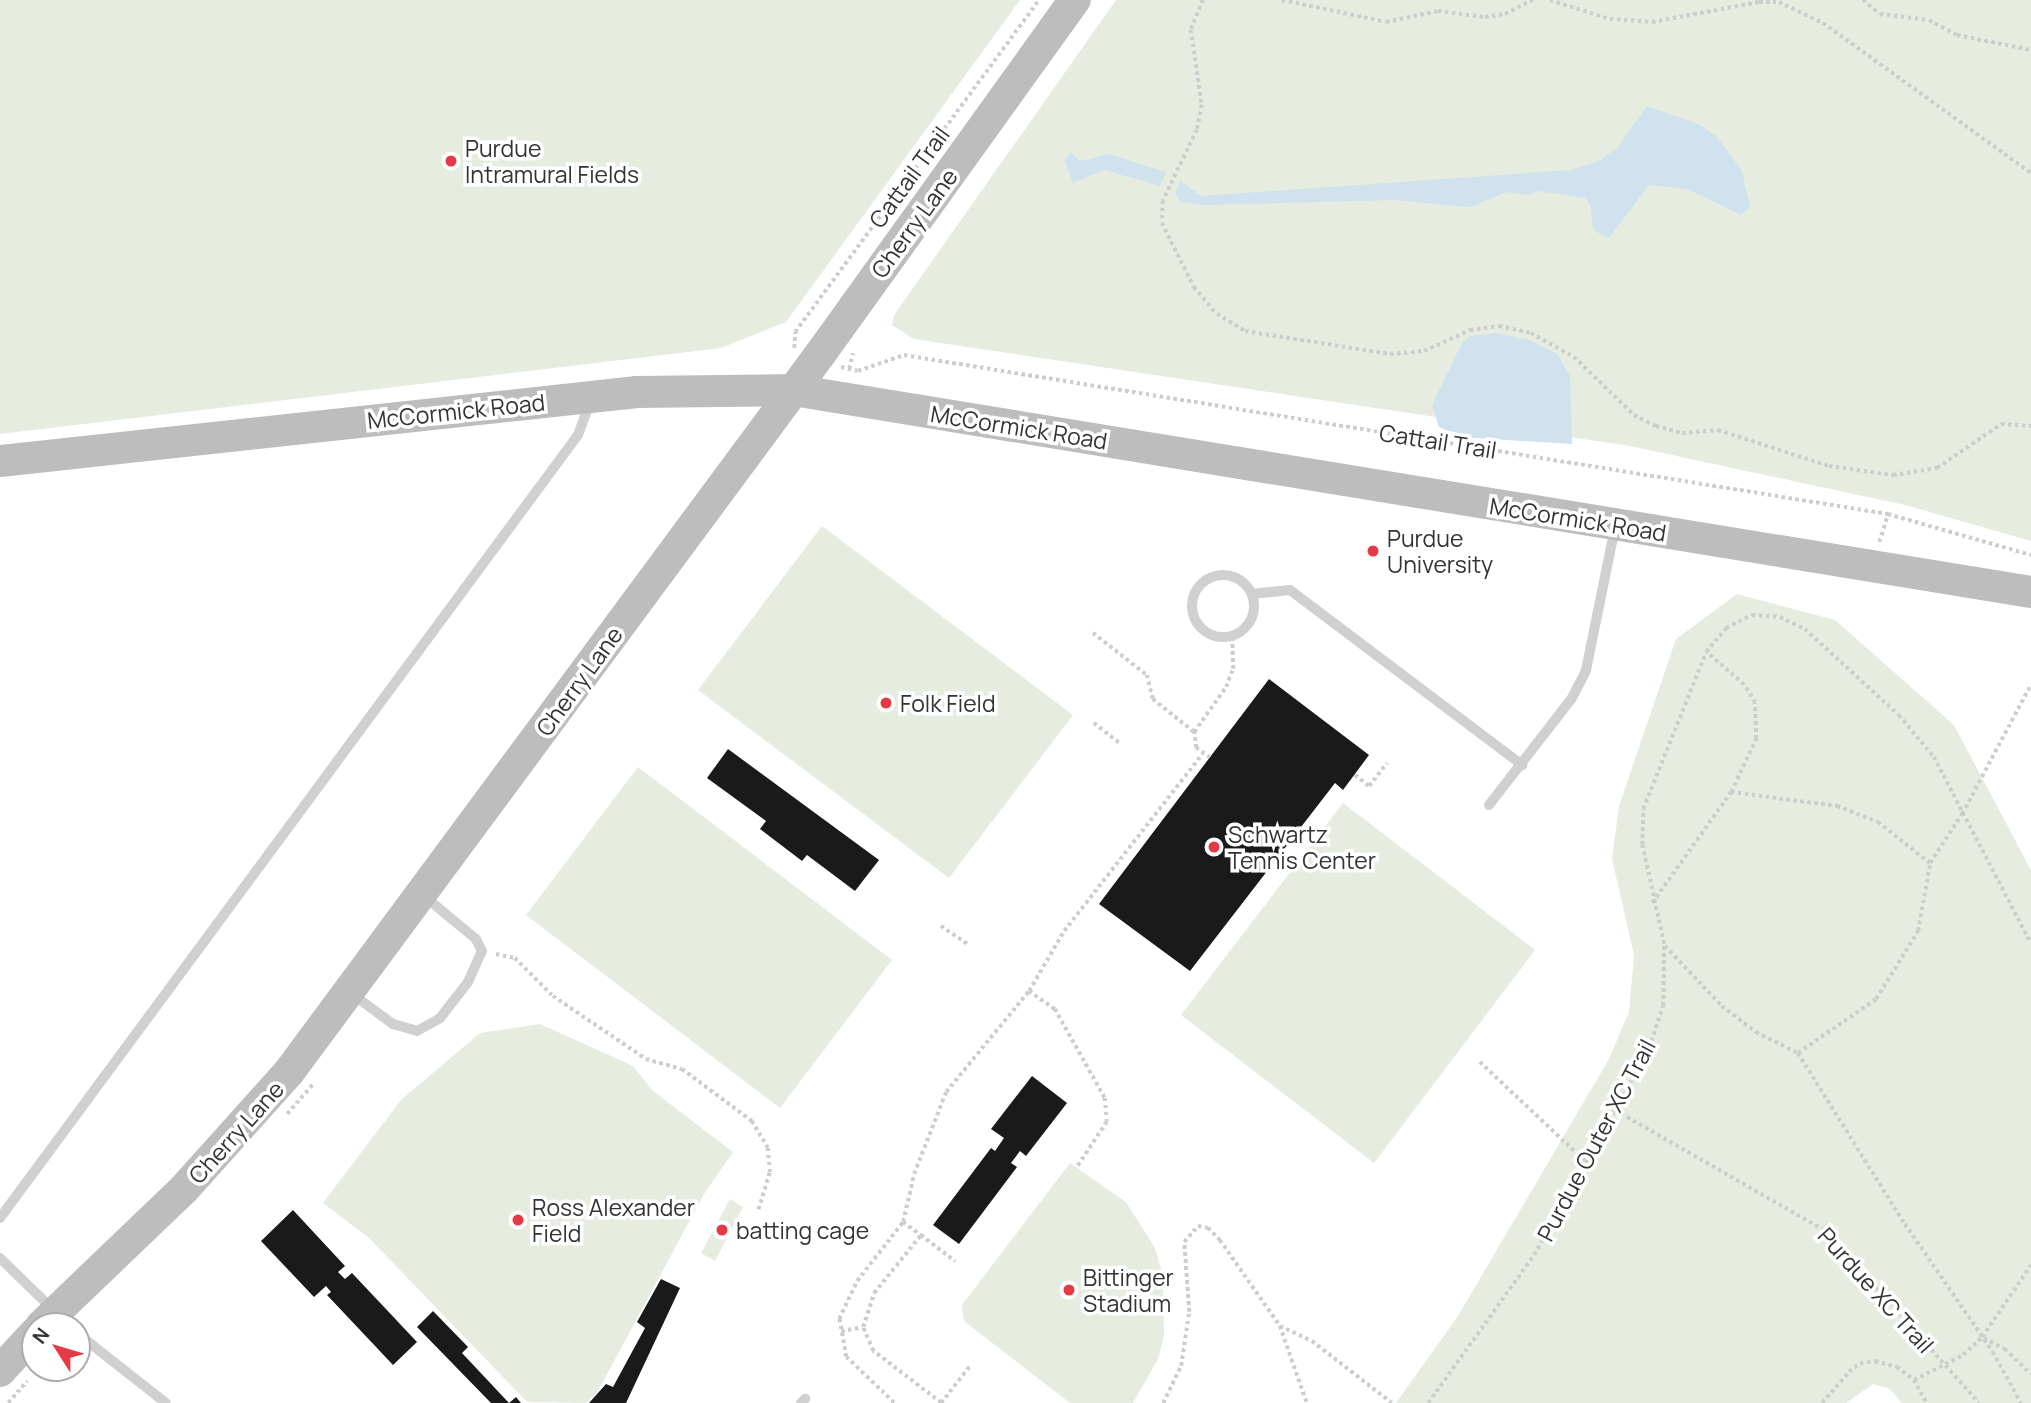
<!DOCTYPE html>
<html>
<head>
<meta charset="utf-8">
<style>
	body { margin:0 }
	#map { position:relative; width:2031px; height:1403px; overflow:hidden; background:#fff; font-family:Manrope,sans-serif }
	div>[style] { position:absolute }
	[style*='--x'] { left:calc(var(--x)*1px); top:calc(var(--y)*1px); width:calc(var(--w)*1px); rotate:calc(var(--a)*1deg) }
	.green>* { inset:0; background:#e6ecdf }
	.water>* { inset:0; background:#cfe2ee }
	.building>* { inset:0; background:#1a1a1a }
	.path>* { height:3.5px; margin-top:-1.75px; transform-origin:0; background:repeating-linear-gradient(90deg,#cdcdcd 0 3.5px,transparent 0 7px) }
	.lane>* { height:10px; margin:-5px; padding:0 5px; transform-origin:5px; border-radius:5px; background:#d0d0d0 }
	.lane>.ring { margin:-5px; padding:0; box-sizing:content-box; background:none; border:10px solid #d0d0d0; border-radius:50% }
	.secondary>* { height:32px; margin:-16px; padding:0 16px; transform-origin:16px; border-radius:16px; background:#bdbdbd }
	.dots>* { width:19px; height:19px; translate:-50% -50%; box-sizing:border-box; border:4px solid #fff; border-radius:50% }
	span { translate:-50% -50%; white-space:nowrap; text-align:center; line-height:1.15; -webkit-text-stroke:7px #fff; paint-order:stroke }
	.poi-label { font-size:23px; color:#333 }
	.left { translate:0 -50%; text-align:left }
	.street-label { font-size:23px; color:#333 }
	.north { position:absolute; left:21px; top:1312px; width:70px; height:70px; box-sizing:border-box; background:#fff; border:2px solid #adadad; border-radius:50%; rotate:307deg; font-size:19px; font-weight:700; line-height:28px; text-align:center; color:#333 }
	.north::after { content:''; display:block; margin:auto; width:24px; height:32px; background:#e63946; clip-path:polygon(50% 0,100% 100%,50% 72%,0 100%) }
</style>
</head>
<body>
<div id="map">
	<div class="green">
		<div style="clip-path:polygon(0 0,1020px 0,786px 322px,721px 348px,0 434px)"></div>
		<div style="clip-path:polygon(1116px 0,2031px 0,2031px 541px,1905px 505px,1630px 446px,914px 339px,892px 325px,894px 315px)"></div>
		<div style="clip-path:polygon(822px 526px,1073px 715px,949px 878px,698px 690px)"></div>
		<div style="clip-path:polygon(1737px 594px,1835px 620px,1954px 725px,2031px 870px,2031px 1403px,1902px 1403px,1890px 1389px,1873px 1384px,1846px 1403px,1396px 1403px,1458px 1316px,1609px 1059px,1629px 1012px,1634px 955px,1612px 859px,1619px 806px,1676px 639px)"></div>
		<div style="clip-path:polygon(638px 767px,892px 960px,780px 1108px,526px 915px)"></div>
		<div style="clip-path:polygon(1343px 803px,1535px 950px,1374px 1163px,1181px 1015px)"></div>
		<div style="clip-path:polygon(540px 1024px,633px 1066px,653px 1091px,733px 1152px,704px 1194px,597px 1393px,586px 1403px,527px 1402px,368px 1237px,323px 1203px,401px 1100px,480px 1033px)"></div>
		<div style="clip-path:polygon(1070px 1163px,1126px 1202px,1155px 1248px,1163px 1276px,1164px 1336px,1158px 1359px,1133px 1403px,1070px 1403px,964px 1321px,962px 1305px)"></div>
		<div style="clip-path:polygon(730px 1199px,743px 1207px,715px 1261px,701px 1253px)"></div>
	</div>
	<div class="water">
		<div style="clip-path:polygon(1647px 106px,1698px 124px,1717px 137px,1742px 171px,1750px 207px,1741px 215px,1687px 189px,1649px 185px,1609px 238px,1593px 230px,1591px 206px,1585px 198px,1538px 191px,1530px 195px,1507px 192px,1470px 207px,1394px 200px,1203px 205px,1181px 202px,1175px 194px,1180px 181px,1201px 196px,1571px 170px,1599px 161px,1618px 147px)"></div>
		<div style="clip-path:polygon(1071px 152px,1080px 161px,1109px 154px,1166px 172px,1160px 186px,1104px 170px,1073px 183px,1065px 161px)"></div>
		<div style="clip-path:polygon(1496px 333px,1530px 340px,1557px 354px,1570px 376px,1572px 444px,1459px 437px,1439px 427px,1432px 405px,1462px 343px,1470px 336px)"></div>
	</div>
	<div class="building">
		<div style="clip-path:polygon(1269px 679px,1369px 755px,1343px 790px,1335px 783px,1190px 971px,1099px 904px)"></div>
		<div style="clip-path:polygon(728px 749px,879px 860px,855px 891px,807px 855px,802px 861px,760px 829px,766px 821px,707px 778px)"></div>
		<div style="clip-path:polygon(1032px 1076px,1067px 1103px,1026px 1156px,1020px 1151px,1011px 1163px,1017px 1167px,959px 1244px,933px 1225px,991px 1148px,995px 1151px,1004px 1138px,991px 1129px)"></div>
		<div style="clip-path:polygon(293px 1210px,345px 1266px,338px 1272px,345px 1279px,352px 1273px,417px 1342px,393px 1365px,327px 1295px,331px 1292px,326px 1286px,314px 1297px,261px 1241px)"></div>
		<div style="clip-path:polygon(661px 1279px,680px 1288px,626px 1403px,589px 1403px,606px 1384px,613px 1387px,645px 1328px,637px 1322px)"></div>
		<div style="clip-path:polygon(433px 1311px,468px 1347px,462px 1353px,509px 1403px,516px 1397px,521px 1403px,491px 1403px,417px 1327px)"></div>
	</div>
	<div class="path">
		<div style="--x:1203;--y:0;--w:32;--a:112"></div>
		<div style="--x:1191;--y:30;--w:76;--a:81.7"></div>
		<div style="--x:1202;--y:105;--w:25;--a:101"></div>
		<div style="--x:1197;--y:130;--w:79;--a:115.6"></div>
		<div style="--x:1163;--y:201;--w:22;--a:93"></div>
		<div style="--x:1162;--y:223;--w:72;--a:63.4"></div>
		<div style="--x:1194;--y:287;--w:35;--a:50"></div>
		<div style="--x:1217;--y:314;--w:33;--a:31"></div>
		<div style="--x:1245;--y:331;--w:147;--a:9"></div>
		<div style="--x:1390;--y:354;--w:34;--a:-5"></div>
		<div style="--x:1424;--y:351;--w:51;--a:-24.5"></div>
		<div style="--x:1470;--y:330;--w:29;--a:-8"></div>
		<div style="--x:1499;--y:326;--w:33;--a:12"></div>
		<div style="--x:1531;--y:333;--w:49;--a:29.2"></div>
		<div style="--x:1574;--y:357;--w:83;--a:44"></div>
		<div style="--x:1634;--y:415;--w:25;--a:27"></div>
		<div style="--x:1656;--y:426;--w:27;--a:15"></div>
		<div style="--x:1682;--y:433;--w:36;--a:-5"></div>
		<div style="--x:1718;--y:430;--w:117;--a:18"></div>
		<div style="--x:1829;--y:466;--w:65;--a:8"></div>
		<div style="--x:1893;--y:475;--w:45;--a:-9"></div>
		<div style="--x:1937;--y:468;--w:78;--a:-34.5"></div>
		<div style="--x:2001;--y:424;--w:30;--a:4"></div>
		<div style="--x:1282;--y:0;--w:106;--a:11.9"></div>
		<div style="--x:1386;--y:22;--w:53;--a:-11.9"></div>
		<div style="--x:1438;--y:11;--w:47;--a:7.3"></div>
		<div style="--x:1485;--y:17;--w:20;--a:-9"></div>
		<div style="--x:1505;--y:14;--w:31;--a:-27"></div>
		<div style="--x:1550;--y:0;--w:63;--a:17.6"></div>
		<div style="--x:1610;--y:19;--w:42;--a:4.1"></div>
		<div style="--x:1652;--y:22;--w:109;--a:-10.6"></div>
		<div style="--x:1759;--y:2;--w:20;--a:0"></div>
		<div style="--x:1779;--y:2;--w:49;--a:25.5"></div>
		<div style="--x:1823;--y:23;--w:256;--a:35.8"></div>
		<div style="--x:1863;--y:0;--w:22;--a:39"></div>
		<div style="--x:1880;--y:14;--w:49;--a:7"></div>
		<div style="--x:1929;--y:20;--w:32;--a:28"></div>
		<div style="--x:1957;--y:35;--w:76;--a:11.5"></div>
		<div style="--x:794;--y:348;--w:16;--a:-86"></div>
		<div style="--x:795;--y:332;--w:412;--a:-53.7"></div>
		<div style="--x:841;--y:367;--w:17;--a:13"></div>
		<div style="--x:858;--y:371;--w:49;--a:-19.2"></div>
		<div style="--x:904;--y:355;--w:997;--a:9.18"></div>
		<div style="--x:1888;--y:514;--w:149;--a:16"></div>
		<div style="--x:849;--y:369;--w:16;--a:-76"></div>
		<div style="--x:1879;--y:542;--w:29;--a:-72"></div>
		<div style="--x:1093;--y:633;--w:68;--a:37.9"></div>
		<div style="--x:1147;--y:675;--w:25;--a:76"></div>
		<div style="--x:1153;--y:699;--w:53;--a:38.8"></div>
		<div style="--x:1094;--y:723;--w:33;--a:38"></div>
		<div style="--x:1210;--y:758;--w:17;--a:-144"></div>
		<div style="--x:1196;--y:748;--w:16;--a:-97"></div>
		<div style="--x:1194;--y:732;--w:55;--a:-54.6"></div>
		<div style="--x:1226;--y:687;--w:19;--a:-69"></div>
		<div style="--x:1233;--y:669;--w:33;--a:-92"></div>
		<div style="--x:1355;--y:775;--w:18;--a:38"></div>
		<div style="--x:1369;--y:786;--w:29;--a:-52"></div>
		<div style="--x:1731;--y:792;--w:107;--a:7.5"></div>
		<div style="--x:1837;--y:806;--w:44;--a:21.3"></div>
		<div style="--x:1878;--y:822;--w:66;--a:38.3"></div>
		<div style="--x:1652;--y:903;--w:136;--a:-54.6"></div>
		<div style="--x:1731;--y:792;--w:59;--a:-64.7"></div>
		<div style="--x:1756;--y:739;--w:36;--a:-92"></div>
		<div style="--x:1755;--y:703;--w:21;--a:-121"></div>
		<div style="--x:1744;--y:685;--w:50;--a:-139"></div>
		<div style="--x:941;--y:926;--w:32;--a:34"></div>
		<div style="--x:1665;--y:946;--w:83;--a:46.5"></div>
		<div style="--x:1722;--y:1006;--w:43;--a:37.4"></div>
		<div style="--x:1756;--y:1032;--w:47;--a:26.6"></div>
		<div style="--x:1798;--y:1053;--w:202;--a:58"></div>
		<div style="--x:1905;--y:1224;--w:155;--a:55.5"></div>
		<div style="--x:1993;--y:1352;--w:58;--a:61.2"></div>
		<div style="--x:496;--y:954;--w:19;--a:12"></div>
		<div style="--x:515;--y:958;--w:54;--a:45"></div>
		<div style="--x:553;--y:996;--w:112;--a:34.1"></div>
		<div style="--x:646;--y:1059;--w:37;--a:16"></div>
		<div style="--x:682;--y:1069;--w:87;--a:36.6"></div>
		<div style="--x:752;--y:1121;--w:31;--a:59"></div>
		<div style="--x:768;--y:1148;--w:25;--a:85"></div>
		<div style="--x:770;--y:1173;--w:41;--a:107.1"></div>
		<div style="--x:1029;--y:991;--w:32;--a:35"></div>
		<div style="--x:1055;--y:1009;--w:102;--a:60.7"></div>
		<div style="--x:1105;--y:1098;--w:24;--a:85"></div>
		<div style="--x:1107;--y:1122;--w:53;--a:123.4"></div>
		<div style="--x:1798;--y:1053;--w:95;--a:-34.7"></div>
		<div style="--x:1876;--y:999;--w:80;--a:-58.3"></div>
		<div style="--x:1918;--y:931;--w:69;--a:-80"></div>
		<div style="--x:1930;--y:863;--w:59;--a:-56.9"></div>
		<div style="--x:1962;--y:814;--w:147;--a:-62"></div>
		<div style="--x:1480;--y:1062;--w:144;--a:43.3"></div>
		<div style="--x:1615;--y:1110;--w:241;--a:29.9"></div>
		<div style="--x:1824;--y:1230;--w:232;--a:48.1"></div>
		<div style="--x:287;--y:1114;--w:41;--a:-48.9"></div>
		<div style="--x:903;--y:1222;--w:49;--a:-77.1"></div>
		<div style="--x:914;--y:1174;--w:88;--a:-68.7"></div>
		<div style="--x:946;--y:1092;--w:131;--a:-50.6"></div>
		<div style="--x:1029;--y:991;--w:69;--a:-59.7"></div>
		<div style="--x:1064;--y:931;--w:226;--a:-52"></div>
		<div style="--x:1280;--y:1326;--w:35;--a:25"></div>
		<div style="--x:1312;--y:1341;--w:101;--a:37.8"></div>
		<div style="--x:841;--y:1331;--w:22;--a:-10"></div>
		<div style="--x:1984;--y:1338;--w:24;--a:28"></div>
		<div style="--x:2005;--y:1349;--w:36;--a:44"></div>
		<div style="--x:1914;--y:1380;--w:55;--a:-27"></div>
		<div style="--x:1963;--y:1355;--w:26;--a:-43"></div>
		<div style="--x:1982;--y:1337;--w:87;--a:-55.8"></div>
		<div style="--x:8;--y:1403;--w:29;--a:-49"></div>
		<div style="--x:894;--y:1403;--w:66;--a:-136.2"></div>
		<div style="--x:846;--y:1357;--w:39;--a:-100"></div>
		<div style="--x:839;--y:1319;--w:42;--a:-64.7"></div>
		<div style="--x:857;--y:1281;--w:75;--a:-52.1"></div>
		<div style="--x:903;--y:1222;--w:22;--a:36"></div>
		<div style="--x:941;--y:1403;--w:86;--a:-142.6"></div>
		<div style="--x:873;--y:1351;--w:26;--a:-113"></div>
		<div style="--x:863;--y:1327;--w:36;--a:-72"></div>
		<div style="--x:874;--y:1293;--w:75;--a:-51"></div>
		<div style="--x:921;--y:1235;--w:43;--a:37.4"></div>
		<div style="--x:941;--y:1403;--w:46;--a:-52.1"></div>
		<div style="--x:1163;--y:1403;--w:41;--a:-64.1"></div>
		<div style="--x:1181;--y:1366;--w:55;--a:-81.6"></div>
		<div style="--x:1189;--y:1312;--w:70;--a:-94.1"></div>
		<div style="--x:1184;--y:1242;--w:21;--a:-49"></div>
		<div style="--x:1198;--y:1226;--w:10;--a:11"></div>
		<div style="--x:1208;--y:1228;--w:17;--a:45"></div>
		<div style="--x:1220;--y:1240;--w:105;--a:55.1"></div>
		<div style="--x:1280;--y:1326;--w:82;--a:70.7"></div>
		<div style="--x:1428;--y:1403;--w:182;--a:-54.4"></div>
		<div style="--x:1534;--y:1255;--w:237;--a:-60.9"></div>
		<div style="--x:1649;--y:1048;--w:44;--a:-71.6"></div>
		<div style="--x:1663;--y:1006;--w:62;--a:-89.1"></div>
		<div style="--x:1664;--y:944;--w:101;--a:-102.5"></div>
		<div style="--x:1642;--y:845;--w:36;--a:-88"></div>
		<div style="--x:1643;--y:809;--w:169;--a:-68.1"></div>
		<div style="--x:1706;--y:652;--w:31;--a:-50"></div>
		<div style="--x:1726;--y:628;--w:29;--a:-27"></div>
		<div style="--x:1752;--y:615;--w:28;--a:4"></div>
		<div style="--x:1780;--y:617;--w:28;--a:26"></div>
		<div style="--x:1805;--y:629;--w:127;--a:42.5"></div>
		<div style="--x:1899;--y:715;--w:55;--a:50.2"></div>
		<div style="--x:1934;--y:757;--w:210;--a:62.5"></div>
		<div style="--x:1822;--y:1403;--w:41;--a:-48.9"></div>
		<div style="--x:1849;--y:1372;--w:14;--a:-39"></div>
		<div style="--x:1860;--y:1363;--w:15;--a:-8"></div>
		<div style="--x:1875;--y:1361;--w:23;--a:15"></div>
		<div style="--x:1897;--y:1367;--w:21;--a:37"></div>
		<div style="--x:1914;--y:1380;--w:26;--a:61"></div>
	</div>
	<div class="lane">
		<div class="ring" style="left:1192px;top:575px;width:52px;height:52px"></div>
		<div style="--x:1252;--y:594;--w:38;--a:-6"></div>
		<div style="--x:1290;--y:590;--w:291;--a:37"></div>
		<div style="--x:1489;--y:805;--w:135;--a:-52.2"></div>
		<div style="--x:1572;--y:698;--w:31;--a:-63"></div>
		<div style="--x:1586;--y:670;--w:145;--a:-78.5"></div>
		<div style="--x:352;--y:994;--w:51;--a:36.2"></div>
		<div style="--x:393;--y:1024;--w:25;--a:16"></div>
		<div style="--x:417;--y:1031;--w:26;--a:-29"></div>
		<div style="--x:440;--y:1018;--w:46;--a:-52.1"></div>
		<div style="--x:468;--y:982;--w:34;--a:-66"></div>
		<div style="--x:482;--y:951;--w:13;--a:-117"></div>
		<div style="--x:476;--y:939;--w:67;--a:-140.4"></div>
		<div style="--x:0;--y:1218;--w:973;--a:-53.57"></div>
		<div style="--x:578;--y:435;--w:35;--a:-70"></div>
		<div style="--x:0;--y:1258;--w:98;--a:44.2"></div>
		<div style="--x:77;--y:1333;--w:113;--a:38.2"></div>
		<div style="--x:801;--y:1403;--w:6;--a:-45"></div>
	</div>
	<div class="secondary">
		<div style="--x:0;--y:461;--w:641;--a:-6.18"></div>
		<div style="--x:637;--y:392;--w:156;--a:-0.7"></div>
		<div style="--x:793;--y:390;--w:1254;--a:9.27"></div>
		<div style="--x:41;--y:1326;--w:198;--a:-43.8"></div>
		<div style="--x:184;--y:1189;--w:157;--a:-48.1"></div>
		<div style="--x:289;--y:1072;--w:894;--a:-53.5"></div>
		<div style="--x:821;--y:353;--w:435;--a:-54.3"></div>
		<div style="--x:0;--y:1371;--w:52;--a:-47.4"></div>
	</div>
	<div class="dots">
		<div style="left:451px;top:161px;background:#e63946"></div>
		<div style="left:1373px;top:551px;background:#e63946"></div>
		<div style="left:886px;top:703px;background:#e63946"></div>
		<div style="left:1214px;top:847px;background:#e63946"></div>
		<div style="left:518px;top:1220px;background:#e63946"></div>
		<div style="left:722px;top:1230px;background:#e63946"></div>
		<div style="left:1069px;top:1290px;background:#e63946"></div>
	</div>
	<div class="poi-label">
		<span class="left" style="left:465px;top:161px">Purdue<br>Intramural Fields</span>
		<span class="left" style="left:1387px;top:551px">Purdue<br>University</span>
		<span class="left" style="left:900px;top:703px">Folk Field</span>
		<span class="left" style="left:1228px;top:847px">Schwartz<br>Tennis Center</span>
		<span class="left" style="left:532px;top:1220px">Ross Alexander<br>Field</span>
		<span class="left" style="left:736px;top:1230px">batting cage</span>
		<span class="left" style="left:1083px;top:1290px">Bittinger<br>Stadium</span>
	</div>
	<div class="street-label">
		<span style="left:909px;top:177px;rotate:-54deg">Cattail Trail</span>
		<span style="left:914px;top:223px;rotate:-54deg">Cherry Lane</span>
		<span style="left:456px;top:411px;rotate:-6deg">McCormick Road</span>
		<span style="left:1019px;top:427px;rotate:9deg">McCormick Road</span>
		<span style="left:1438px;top:441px;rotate:9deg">Cattail Trail</span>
		<span style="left:1578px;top:519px;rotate:9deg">McCormick Road</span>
		<span style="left:579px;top:681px;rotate:-54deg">Cherry Lane</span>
		<span style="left:236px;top:1132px;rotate:-48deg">Cherry Lane</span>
		<span style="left:1596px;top:1140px;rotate:-62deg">Purdue Outer XC Trail</span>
		<span style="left:1876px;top:1290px;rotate:48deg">Purdue XC Trail</span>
	</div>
	<div class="north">N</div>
</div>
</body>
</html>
